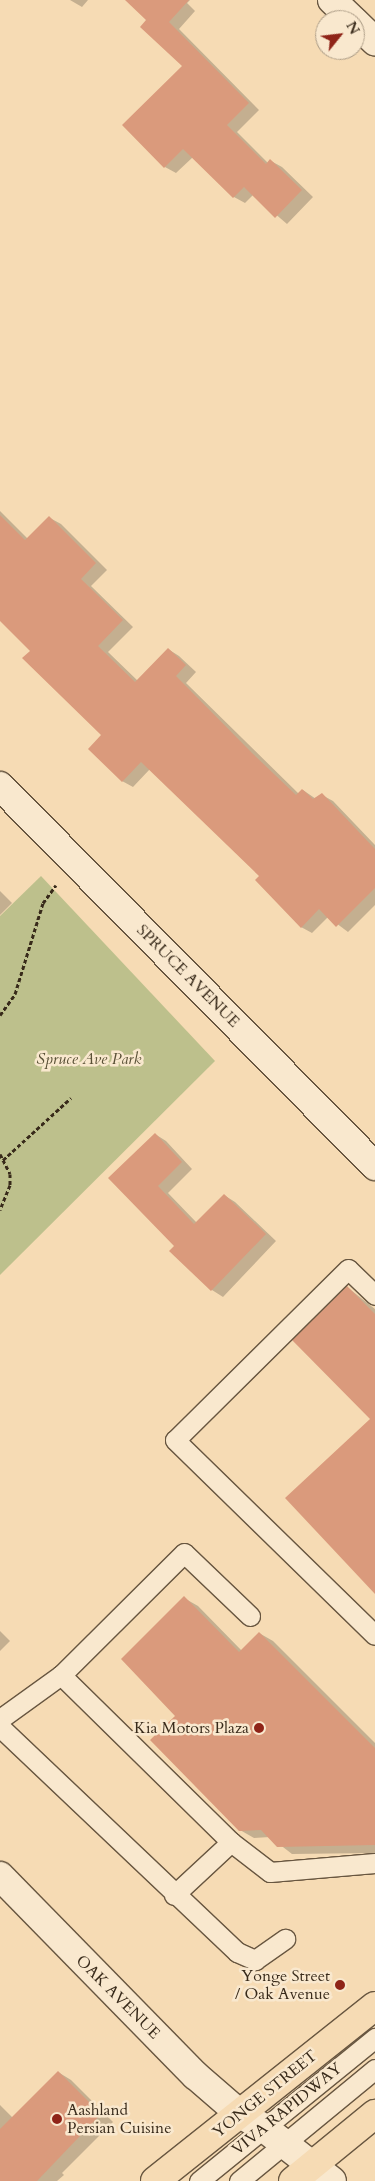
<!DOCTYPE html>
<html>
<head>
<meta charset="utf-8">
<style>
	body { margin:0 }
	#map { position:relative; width:375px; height:2181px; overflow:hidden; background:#f6dbb4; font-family:Cardo,serif }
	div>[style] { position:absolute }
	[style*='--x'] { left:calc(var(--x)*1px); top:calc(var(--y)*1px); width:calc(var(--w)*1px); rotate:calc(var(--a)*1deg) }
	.green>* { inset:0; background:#bdc08c }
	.shadow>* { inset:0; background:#0003 }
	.building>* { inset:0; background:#da9a7c }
	.path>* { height:3px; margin-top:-1.5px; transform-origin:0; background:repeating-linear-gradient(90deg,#382a1a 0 4px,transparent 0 6.5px) }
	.roads { filter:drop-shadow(1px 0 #685640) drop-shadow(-1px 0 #685640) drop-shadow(0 1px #685640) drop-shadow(0 -1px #685640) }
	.lane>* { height:19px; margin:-9.5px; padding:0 9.5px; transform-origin:9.5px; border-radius:9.5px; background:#f9e8ce }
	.street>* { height:28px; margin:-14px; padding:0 14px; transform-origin:14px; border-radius:14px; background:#f9e8ce }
	.secondary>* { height:28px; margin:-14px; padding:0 14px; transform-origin:14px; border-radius:14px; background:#f9e8ce }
	.primary>* { height:28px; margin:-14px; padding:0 14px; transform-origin:14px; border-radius:14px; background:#f6dbb4 }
	.dots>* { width:14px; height:14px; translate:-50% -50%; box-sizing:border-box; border:2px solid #f9e8ce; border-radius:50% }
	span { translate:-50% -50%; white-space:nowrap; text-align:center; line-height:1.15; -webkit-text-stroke:5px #f9e8ce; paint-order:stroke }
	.street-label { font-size:16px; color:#382a1a }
	.park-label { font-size:16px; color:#595036; font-style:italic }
	.poi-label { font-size:16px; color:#382a1a }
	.right { translate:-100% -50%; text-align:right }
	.left { translate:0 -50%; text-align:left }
	.north { position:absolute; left:315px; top:10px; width:50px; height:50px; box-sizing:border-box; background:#f9e8ce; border:1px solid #ac9c86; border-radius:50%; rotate:61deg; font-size:14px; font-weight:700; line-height:20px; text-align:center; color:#382a1a }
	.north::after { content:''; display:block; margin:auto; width:18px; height:22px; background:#8f2418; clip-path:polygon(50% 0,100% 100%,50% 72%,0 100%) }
</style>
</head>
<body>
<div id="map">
	<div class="green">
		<div style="clip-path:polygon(41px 876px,215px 1061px,0 1275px,0 916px)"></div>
	</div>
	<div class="shadow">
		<div style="clip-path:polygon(70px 0,88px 0,82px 7px)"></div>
		<div style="clip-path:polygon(127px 0,190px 0,187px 3px,195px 11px,179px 29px,259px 110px,237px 132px,268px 163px,271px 161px,282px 167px,313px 197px,287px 224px,253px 195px,245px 203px,234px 197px,193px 157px,176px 173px,165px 167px,184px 66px,148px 20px)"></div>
		<div style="clip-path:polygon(0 511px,28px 539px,50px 518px,61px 524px,107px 570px,91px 586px,133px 627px,108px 652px,138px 681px,168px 649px,179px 656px,196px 672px,186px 683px,299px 794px,303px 790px,316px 799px,322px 795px,333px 801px,375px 845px,375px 905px,348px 932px,328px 917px,312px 933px,301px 927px,260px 876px,150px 769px,133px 787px,122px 781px,103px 735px,31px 651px,0 619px)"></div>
		<div style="clip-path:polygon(0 891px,12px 903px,0 915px)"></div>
		<div style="clip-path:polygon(155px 1134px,166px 1141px,192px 1169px,168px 1193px,197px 1223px,224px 1195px,235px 1202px,276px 1241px,223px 1297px,212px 1290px,175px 1246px,110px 1178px)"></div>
		<div style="clip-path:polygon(347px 1287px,375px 1309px,375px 1593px,372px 1419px)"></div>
		<div style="clip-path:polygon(184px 1598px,198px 1606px,242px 1651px,259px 1633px,273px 1641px,375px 1743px,375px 1853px,292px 1854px,270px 1837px,254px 1838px,240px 1830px,177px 1716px)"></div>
		<div style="clip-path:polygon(0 1631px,10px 1641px,0 1651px)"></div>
		<div style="clip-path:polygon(58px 2072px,71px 2080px,113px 2122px,62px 2173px,64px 2175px,57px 2181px,0 2181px,0 2105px,13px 2118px)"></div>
	</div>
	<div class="building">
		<div style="clip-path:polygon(125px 0,189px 0,169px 22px,249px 103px,227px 125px,266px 164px,270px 159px,302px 190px,275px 218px,244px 187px,233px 198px,183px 149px,164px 168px,122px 125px,182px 66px,140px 27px,146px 20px)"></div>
		<div style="clip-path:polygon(0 515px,25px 540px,49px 516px,96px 563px,81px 579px,123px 620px,98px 646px,135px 682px,168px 648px,186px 665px,176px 676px,252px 753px,296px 795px,302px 789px,313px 799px,322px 793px,375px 849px,375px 888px,336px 927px,319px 909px,301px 928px,255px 880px,259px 876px,141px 762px,122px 782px,88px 749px,101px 735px,22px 658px,30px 651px,0 621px)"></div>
		<div style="clip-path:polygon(155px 1133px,182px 1162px,158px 1186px,194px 1224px,224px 1194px,266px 1234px,211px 1291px,169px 1251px,174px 1246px,108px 1178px)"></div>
		<div style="clip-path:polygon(347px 1286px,375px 1314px,375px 1594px,285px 1498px,370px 1419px,292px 1340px)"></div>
		<div style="clip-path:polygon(184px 1596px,239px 1652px,259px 1632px,375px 1748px,375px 1845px,277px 1847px,261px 1830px,239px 1831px,150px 1740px,175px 1716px,121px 1659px)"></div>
		<div style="clip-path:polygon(58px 2071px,101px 2114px,37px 2181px,0 2181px,0 2129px)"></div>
	</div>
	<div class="path">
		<div style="--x:0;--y:1015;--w:26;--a:-54"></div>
		<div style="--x:15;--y:994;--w:95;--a:-72.9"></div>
		<div style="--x:43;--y:903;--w:22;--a:-54"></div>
		<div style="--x:0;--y:1154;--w:22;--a:63"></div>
		<div style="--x:10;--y:1174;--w:11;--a:90"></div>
		<div style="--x:10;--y:1185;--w:27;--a:112"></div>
		<div style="--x:3;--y:1160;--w:92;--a:-42.4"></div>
	</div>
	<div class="roads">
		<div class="lane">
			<div style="--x:375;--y:1295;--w:37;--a:-136"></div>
			<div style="--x:348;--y:1269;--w:243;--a:135.3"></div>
			<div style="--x:175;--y:1440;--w:279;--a:44.3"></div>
			<div style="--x:250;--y:1616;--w:91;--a:-136.3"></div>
			<div style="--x:184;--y:1553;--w:173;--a:135.2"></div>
			<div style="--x:61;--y:1675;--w:238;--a:44.5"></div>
			<div style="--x:231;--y:1842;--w:49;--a:37.6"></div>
			<div style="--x:270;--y:1872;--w:105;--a:-4.9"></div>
			<div style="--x:0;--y:1719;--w:75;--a:-35.8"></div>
			<div style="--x:0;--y:1727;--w:327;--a:43.5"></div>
			<div style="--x:237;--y:1952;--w:20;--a:24"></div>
			<div style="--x:255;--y:1960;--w:37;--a:-35"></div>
			<div style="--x:174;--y:1895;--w:78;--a:-42.9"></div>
			<div style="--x:199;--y:2181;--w:227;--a:-39.1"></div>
			<div style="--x:239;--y:2181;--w:176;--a:-39.5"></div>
		</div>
		<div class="street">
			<div style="--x:0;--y:786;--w:534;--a:45.38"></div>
			<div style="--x:0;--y:1876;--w:279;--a:45.6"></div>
			<div style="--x:195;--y:2075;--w:60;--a:40.9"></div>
			<div style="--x:240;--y:2114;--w:28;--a:30"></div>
			<div style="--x:264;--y:2128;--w:86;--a:37.9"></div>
		</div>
		<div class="secondary">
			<div style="--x:332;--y:0;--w:29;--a:44"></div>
			<div style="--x:355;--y:22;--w:28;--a:44"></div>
		</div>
		<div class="primary">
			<div style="--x:155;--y:2181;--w:281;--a:-38.5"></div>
			<div style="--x:293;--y:2181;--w:106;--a:-39.3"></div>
		</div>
	</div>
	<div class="dots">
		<div style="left:259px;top:1728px;background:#8f2418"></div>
		<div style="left:340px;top:1985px;background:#8f2418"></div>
		<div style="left:57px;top:2119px;background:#8f2418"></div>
	</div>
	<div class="street-label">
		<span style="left:188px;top:976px;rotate:45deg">SPRUCE AVENUE</span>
		<span style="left:118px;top:1997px;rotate:45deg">OAK AVENUE</span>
		<span style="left:265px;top:2094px;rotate:-39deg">YONGE STREET</span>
		<span style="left:287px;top:2109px;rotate:-39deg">VIVA RAPIDWAY</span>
	</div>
	<div class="park-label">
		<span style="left:89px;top:1059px">Spruce Ave Park</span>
	</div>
	<div class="poi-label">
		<span class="right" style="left:249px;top:1728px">Kia Motors Plaza</span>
		<span class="right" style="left:330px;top:1985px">Yonge Street<br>/ Oak Avenue</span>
		<span class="left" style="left:67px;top:2119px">Aashland<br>Persian Cuisine</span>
	</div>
	<div class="north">N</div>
</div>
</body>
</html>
